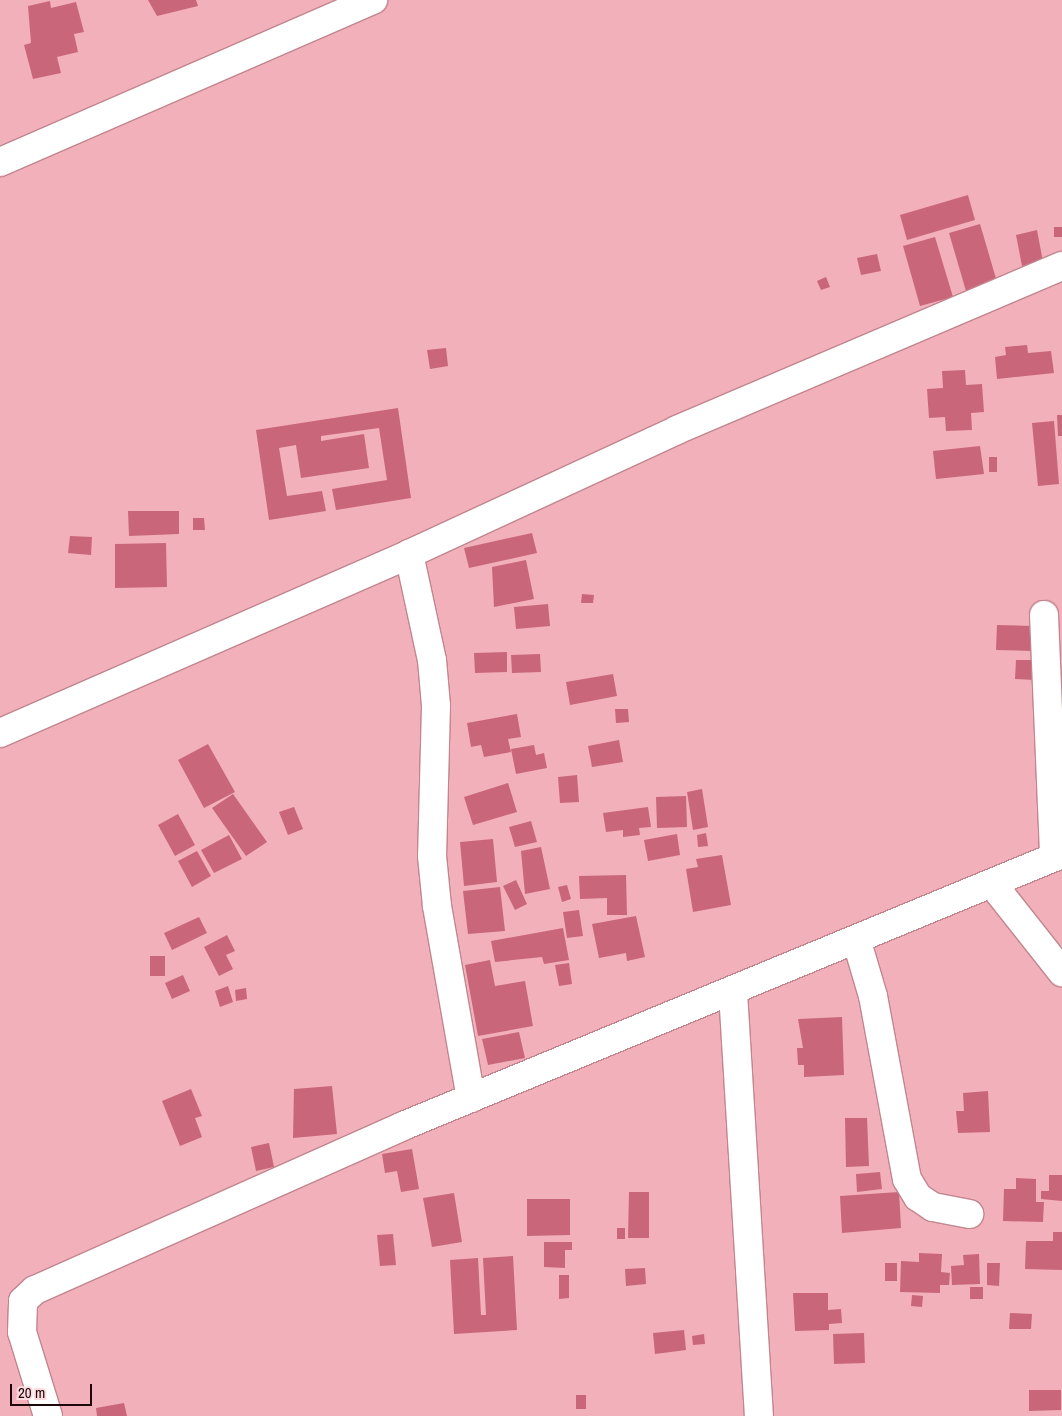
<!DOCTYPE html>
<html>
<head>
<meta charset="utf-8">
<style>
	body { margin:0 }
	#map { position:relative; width:1062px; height:1416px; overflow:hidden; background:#f1b0ba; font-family:"Archivo Narrow",sans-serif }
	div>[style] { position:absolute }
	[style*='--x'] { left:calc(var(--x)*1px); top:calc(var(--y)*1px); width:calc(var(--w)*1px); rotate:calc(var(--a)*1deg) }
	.building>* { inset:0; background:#ca667a }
	.roads { filter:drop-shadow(1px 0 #c2858e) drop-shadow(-1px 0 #c2858e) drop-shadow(0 1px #c2858e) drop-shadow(0 -1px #c2858e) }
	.street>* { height:28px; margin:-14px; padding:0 14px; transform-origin:14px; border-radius:14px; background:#fff }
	span { translate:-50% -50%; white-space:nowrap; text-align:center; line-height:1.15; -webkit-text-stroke:4px #fddbe0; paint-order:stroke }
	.scale { position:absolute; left:10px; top:1384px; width:82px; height:22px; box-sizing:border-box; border:2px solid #1c070b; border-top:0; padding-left:6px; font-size:15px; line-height:18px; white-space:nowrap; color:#1c070b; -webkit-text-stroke:4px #fddbe0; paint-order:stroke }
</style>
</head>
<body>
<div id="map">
	<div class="building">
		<div style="clip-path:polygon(148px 0,196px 0,198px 6px,157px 16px)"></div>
		<div style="clip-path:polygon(50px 1px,51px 8px,76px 2px,84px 32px,74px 34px,78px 52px,57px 57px,61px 73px,33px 79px,24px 45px,31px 43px,28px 6px)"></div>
		<div style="clip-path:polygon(968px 195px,975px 220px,907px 240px,900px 215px)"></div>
		<div style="clip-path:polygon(980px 224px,997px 282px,966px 291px,949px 233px)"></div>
		<div style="clip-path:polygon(1054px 227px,1062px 227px,1062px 237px,1054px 237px)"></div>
		<div style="clip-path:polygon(1037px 230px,1043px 262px,1022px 266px,1016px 235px)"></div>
		<div style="clip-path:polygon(935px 237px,953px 297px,920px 306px,903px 246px)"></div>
		<div style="clip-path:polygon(877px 254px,881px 271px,861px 275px,857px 258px)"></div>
		<div style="clip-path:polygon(826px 277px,830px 287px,821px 290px,817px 281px)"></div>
		<div style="clip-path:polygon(1027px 345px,1028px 353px,1051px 351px,1054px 373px,997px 379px,995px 357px,1006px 355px,1005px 347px)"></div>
		<div style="clip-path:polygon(446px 348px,448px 366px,430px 369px,427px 350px)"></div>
		<div style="clip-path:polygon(965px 370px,966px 385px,982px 384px,984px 412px,971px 413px,972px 430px,946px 431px,945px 417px,929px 418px,927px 389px,943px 388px,942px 371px)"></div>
		<div style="clip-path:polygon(398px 408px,411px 498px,336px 510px,332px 489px,387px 480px,379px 428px,321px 436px,321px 441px,364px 434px,369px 468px,301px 478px,296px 445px,279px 448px,287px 496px,322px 491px,326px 511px,269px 520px,256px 430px)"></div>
		<div style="clip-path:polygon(1057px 415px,1062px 415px,1062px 436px,1058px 436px)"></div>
		<div style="clip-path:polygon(1054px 421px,1059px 484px,1038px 486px,1032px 423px)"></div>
		<div style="clip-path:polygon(980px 446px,984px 474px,936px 479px,933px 451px)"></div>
		<div style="clip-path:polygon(989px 457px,997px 457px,997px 472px,989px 472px)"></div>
		<div style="clip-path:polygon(128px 511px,179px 511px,179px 534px,129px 536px)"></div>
		<div style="clip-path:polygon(193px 518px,204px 518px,205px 530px,193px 530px)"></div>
		<div style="clip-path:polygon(532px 533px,537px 553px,469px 568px,464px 548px)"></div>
		<div style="clip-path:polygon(70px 536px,92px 537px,91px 555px,68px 553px)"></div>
		<div style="clip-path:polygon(166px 543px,167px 587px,115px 588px,115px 544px)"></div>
		<div style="clip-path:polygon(526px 560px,534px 599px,494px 607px,492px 567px)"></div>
		<div style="clip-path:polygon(582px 594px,594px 595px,593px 603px,581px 603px)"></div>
		<div style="clip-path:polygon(548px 604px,550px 626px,516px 629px,514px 607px)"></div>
		<div style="clip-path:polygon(997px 625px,1033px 626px,1032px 651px,996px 650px)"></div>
		<div style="clip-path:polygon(507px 652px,507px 672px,475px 673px,474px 653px)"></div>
		<div style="clip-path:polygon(540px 654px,541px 672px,512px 673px,511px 655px)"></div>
		<div style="clip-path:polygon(1016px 660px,1035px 660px,1034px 680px,1015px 679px)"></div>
		<div style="clip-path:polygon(613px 674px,617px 696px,570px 705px,566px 682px)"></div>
		<div style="clip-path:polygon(615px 709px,628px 709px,629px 722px,616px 723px)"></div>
		<div style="clip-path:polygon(517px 714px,521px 737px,508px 739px,511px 752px,484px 757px,481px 745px,471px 747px,467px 723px)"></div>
		<div style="clip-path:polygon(619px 740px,623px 762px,592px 767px,588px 746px)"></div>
		<div style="clip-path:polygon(208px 744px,235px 792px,204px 808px,178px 760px)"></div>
		<div style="clip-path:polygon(534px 745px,536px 755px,544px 753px,547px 768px,516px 774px,511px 749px)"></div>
		<div style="clip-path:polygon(577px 775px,579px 802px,560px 803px,558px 777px)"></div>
		<div style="clip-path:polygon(508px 783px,517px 812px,473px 825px,464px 797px)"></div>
		<div style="clip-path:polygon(702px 789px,708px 827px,693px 830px,687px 792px)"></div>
		<div style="clip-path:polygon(233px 794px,267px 842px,246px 856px,212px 808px)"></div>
		<div style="clip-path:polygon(686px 796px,687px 827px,657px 828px,656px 797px)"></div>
		<div style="clip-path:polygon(294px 807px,303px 829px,288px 835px,279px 812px)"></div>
		<div style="clip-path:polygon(648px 807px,651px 827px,639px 828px,640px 835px,623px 837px,623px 830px,606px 832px,603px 813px)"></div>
		<div style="clip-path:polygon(178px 814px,195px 845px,175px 856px,158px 825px)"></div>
		<div style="clip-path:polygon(531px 821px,537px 842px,515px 847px,509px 827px)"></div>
		<div style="clip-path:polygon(706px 833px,708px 846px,698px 847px,697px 835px)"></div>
		<div style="clip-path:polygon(677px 834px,680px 855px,648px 861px,644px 840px)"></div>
		<div style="clip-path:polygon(229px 835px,242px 859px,214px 873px,201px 850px)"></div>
		<div style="clip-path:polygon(493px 839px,497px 882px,464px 886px,460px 842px)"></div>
		<div style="clip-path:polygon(541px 847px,550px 889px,525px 894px,521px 851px)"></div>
		<div style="clip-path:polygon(197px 851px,211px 876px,192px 887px,178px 861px)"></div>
		<div style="clip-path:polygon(722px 855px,731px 905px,693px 912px,686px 869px,698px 867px,696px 859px)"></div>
		<div style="clip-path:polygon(626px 875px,627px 915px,607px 915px,607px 898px,580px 899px,579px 876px)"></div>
		<div style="clip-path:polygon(516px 880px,527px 904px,515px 910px,503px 886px)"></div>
		<div style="clip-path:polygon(567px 885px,571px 899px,562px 902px,558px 887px)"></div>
		<div style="clip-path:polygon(500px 887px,505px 931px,468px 934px,463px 891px)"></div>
		<div style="clip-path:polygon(579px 910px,583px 936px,567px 938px,563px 912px)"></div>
		<div style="clip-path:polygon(636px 916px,645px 957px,627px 961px,626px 953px,599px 958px,592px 924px)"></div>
		<div style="clip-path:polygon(199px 917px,207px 933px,172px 950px,164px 933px)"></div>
		<div style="clip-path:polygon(563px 928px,569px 960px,544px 964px,542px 957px,495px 962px,491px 941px)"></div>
		<div style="clip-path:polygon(227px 935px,235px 951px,226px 955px,233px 969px,219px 976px,204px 947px)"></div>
		<div style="clip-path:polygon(150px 956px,165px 956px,165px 976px,150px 976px)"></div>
		<div style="clip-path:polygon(490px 960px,495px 986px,525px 981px,533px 1026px,478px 1036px,465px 965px)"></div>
		<div style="clip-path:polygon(569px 963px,572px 984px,559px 986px,555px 965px)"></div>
		<div style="clip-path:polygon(183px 975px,190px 991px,172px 999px,165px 983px)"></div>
		<div style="clip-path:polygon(228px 986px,233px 1002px,220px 1007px,215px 991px)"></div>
		<div style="clip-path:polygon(246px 988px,247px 999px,236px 1001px,235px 990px)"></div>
		<div style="clip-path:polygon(842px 1017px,844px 1075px,804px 1077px,804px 1065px,798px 1065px,797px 1048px,803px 1048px,798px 1019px)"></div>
		<div style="clip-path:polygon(519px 1032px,525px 1058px,488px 1065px,482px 1039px)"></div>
		<div style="clip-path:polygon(332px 1086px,337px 1134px,293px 1138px,294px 1089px)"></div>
		<div style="clip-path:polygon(191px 1089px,202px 1116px,195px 1118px,202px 1137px,180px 1146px,162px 1101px)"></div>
		<div style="clip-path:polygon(988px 1091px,990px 1132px,958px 1133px,956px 1111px,964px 1111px,963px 1093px)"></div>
		<div style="clip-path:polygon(845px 1118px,867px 1118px,869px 1166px,846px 1167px)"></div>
		<div style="clip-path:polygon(269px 1143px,274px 1167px,256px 1171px,251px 1147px)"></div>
		<div style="clip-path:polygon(412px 1149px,419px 1189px,401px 1192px,397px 1171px,385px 1173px,382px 1154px)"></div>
		<div style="clip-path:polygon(880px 1172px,882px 1189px,857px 1192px,856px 1174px)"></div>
		<div style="clip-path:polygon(1049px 1175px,1062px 1175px,1062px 1201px,1041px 1199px,1041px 1191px,1049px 1191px)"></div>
		<div style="clip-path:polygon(1016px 1178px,1036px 1179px,1036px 1202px,1044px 1202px,1043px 1222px,1003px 1221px,1004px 1189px,1016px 1189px)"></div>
		<div style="clip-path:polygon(629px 1192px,649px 1192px,649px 1238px,628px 1238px)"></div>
		<div style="clip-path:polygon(899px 1192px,901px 1228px,842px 1233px,840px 1196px)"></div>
		<div style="clip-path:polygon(454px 1193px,462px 1242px,432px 1247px,423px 1198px)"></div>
		<div style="clip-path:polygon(527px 1199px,570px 1199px,570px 1235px,527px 1236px)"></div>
		<div style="clip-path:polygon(617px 1228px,625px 1228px,625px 1239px,617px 1239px)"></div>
		<div style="clip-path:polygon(1053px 1232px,1062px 1232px,1062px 1270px,1025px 1269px,1026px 1241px,1053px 1241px)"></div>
		<div style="clip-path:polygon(393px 1234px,396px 1265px,380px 1266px,377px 1235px)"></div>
		<div style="clip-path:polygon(544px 1242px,572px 1242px,572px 1250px,565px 1250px,565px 1268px,544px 1267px)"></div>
		<div style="clip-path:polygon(919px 1253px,942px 1254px,941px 1272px,950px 1273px,949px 1285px,940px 1285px,940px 1293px,900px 1292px,901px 1261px,919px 1262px)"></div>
		<div style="clip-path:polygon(979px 1254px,980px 1284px,952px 1285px,951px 1266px,964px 1265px,963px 1255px)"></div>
		<div style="clip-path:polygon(513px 1256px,517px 1330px,454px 1334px,450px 1260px,478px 1258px,481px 1315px,486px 1315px,483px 1258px)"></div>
		<div style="clip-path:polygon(885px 1263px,897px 1263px,897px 1281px,885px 1281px)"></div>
		<div style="clip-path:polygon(987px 1263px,1000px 1263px,999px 1286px,987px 1285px)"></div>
		<div style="clip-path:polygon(645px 1268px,646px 1284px,626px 1286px,625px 1269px)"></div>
		<div style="clip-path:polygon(559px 1275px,569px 1275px,569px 1298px,559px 1299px)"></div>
		<div style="clip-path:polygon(970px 1287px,983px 1287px,983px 1299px,970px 1299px)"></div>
		<div style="clip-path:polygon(793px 1293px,828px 1293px,828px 1310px,841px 1309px,842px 1323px,829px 1324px,829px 1330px,795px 1331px)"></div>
		<div style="clip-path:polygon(912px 1295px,923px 1296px,922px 1307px,911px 1306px)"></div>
		<div style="clip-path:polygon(1010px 1313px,1032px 1314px,1031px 1329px,1009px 1329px)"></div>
		<div style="clip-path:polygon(684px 1330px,686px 1350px,655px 1354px,653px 1333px)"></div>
		<div style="clip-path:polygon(864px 1333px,865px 1363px,834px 1364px,833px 1334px)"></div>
		<div style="clip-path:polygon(704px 1334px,705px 1344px,693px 1345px,692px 1336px)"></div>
		<div style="clip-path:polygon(1029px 1390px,1061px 1390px,1061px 1410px,1029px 1411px)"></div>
		<div style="clip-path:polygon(576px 1395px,586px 1395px,586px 1409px,576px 1409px)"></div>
		<div style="clip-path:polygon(124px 1403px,127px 1416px,97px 1416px,96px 1408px)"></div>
	</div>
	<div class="roads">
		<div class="street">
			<div style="--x:0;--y:162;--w:407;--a:-23.5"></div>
			<div style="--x:409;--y:554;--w:108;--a:77.8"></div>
			<div style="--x:432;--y:660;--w:46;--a:85"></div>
			<div style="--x:436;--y:706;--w:150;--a:91.5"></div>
			<div style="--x:432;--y:856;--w:50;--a:84.3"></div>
			<div style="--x:437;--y:906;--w:195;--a:80"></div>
			<div style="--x:1044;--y:615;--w:242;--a:87.6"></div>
			<div style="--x:0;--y:733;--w:446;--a:-23.6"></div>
			<div style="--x:409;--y:554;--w:295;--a:-24.8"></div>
			<div style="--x:677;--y:430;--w:418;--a:-23.1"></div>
			<div style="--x:994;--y:886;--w:110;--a:51.7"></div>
			<div style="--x:857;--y:942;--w:56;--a:73.5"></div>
			<div style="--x:873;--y:996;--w:186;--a:79.5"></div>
			<div style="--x:907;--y:1179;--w:21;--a:59"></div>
			<div style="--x:918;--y:1197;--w:18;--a:34"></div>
			<div style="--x:933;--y:1207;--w:37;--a:11"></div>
			<div style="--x:733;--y:992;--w:425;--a:86.5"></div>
			<div style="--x:48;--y:1416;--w:88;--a:-107.2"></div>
			<div style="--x:22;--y:1332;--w:31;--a:-88"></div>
			<div style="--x:23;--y:1301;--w:16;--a:-43"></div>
			<div style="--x:35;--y:1290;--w:403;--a:-24"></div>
			<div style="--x:403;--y:1126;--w:713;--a:-22.43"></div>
		</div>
	</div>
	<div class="scale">20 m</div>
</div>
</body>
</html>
